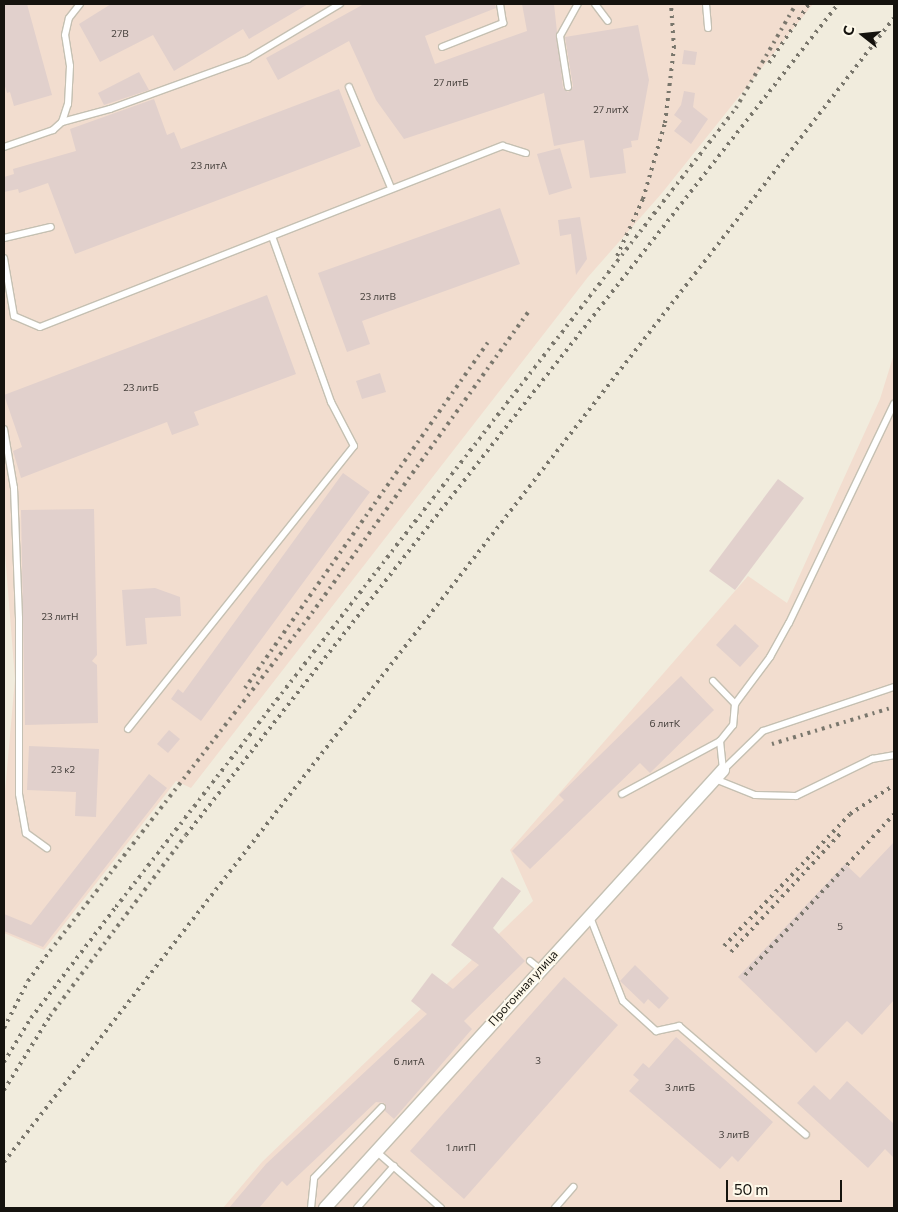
<!DOCTYPE html>
<html>
<head>
<meta charset="utf-8">
<style>
	body { margin:0 }
	#map { position:relative; width:898px; height:1212px; overflow:hidden; background:#f1ecdd; font-family:Commissioner,sans-serif }
	div>[style] { position:absolute }
	[style*='--x'] { left:calc(var(--x)*1px); top:calc(var(--y)*1px); width:calc(var(--w)*1px); rotate:calc(var(--a)*1deg) }
	.industrial>* { inset:0; background:#f2ddcf }
	.building>* { inset:0; background:#e1d0cc }
	.roads { filter:drop-shadow(1px 0 #c5c0b2) drop-shadow(-1px 0 #c5c0b2) drop-shadow(0 1px #c5c0b2) drop-shadow(0 -1px #c5c0b2) }
	.lane>* { height:6px; margin:-3px; padding:0 3px; transform-origin:3px; border-radius:3px; background:#fff }
	.street>* { height:12px; margin:-6px; padding:0 6px; transform-origin:6px; border-radius:6px; background:#fff }
	.rail>* { height:4px; margin-top:-2px; transform-origin:0; background:repeating-linear-gradient(90deg,#79766c 0 2.5px,transparent 0 7.5px) }
	span { translate:-50% -50%; white-space:nowrap; text-align:center; line-height:1.15; -webkit-text-stroke:4px #fef9ea; paint-order:stroke }
	.number-label { font-size:10px; color:#48423e }
	.number-label span { -webkit-text-stroke-width:0 }
	.street-label { font-size:12px; color:#15130e }
	.frame { position:absolute; inset:0; border:5px solid #15130e; pointer-events:none }
	.north { position:absolute; left:838px; top:10px; width:50px; height:50px; -webkit-text-stroke:4px #fef9ea; paint-order:stroke; rotate:286deg; font-size:14px; font-weight:700; line-height:20px; text-align:center; color:#15130e }
	.north::after { content:''; display:block; margin:auto; width:18px; height:22px; background:#15130e; clip-path:polygon(50% 0,100% 100%,50% 72%,0 100%) }
	.scale { position:absolute; left:726px; top:1180px; width:116px; height:22px; box-sizing:border-box; border:2px solid #15130e; border-top:0; padding-left:6px; font-size:15px; line-height:18px; white-space:nowrap; color:#15130e; -webkit-text-stroke:4px #fef9ea; paint-order:stroke }
</style>
</head>
<body>
<div id="map">
	<div class="industrial">
		<div style="clip-path:polygon(4px 4px,813px 4px,662px 193px,588px 277px,191px 788px,176px 781px,44px 950px,4px 933px,4px 803px,15px 679px,4px 541px)"></div>
		<div style="clip-path:polygon(894px 354px,894px 1208px,223px 1208px,262px 1162px,533px 901px,510px 850px,748px 576px,787px 603px,880px 399px)"></div>
	</div>
	<div class="building">
		<div style="clip-path:polygon(4px 4px,27px 4px,52px 95px,14px 106px,10px 92px,7px 93px,4px 83px)"></div>
		<div style="clip-path:polygon(111px 4px,308px 4px,249px 39px,243px 29px,174px 71px,153px 35px,100px 62px,79px 24px)"></div>
		<div style="clip-path:polygon(364px 4px,495px 4px,496px 8px,425px 36px,435px 64px,527px 31px,522px 4px,554px 4px,563px 88px,568px 92px,573px 86px,565px 37px,638px 25px,649px 80px,638px 140px,631px 141px,632px 147px,623px 149px,626px 173px,590px 178px,584px 140px,554px 146px,544px 93px,404px 139px,376px 100px,349px 41px,278px 80px,266px 58px)"></div>
		<div style="clip-path:polygon(684px 50px,697px 52px,695px 65px,682px 64px)"></div>
		<div style="clip-path:polygon(139px 72px,149px 90px,104px 105px,98px 93px)"></div>
		<div style="clip-path:polygon(339px 89px,361px 146px,75px 254px,48px 183px,19px 193px,18px 189px,4px 192px,4px 177px,14px 174px,13px 169px,76px 151px,70px 129px,154px 99px,167px 135px,174px 132px,181px 149px)"></div>
		<div style="clip-path:polygon(684px 91px,695px 93px,693px 107px,708px 119px,691px 144px,674px 131px,682px 121px,674px 115px,681px 105px)"></div>
		<div style="clip-path:polygon(560px 148px,572px 188px,549px 195px,537px 154px)"></div>
		<div style="clip-path:polygon(500px 208px,520px 264px,362px 321px,370px 344px,347px 352px,318px 273px)"></div>
		<div style="clip-path:polygon(580px 217px,587px 259px,576px 275px,571px 234px,560px 236px,558px 220px)"></div>
		<div style="clip-path:polygon(267px 295px,296px 374px,194px 412px,199px 425px,172px 435px,167px 422px,21px 478px,13px 451px,22px 447px,4px 395px)"></div>
		<div style="clip-path:polygon(380px 373px,386px 392px,362px 399px,356px 381px)"></div>
		<div style="clip-path:polygon(343px 473px,370px 492px,201px 721px,171px 699px,178px 689px,183px 693px)"></div>
		<div style="clip-path:polygon(778px 479px,804px 498px,735px 590px,709px 571px)"></div>
		<div style="clip-path:polygon(94px 509px,97px 655px,92px 661px,97px 665px,98px 723px,25px 725px,21px 510px)"></div>
		<div style="clip-path:polygon(155px 588px,180px 597px,181px 616px,145px 618px,147px 644px,126px 646px,122px 590px)"></div>
		<div style="clip-path:polygon(735px 624px,759px 646px,740px 667px,716px 645px)"></div>
		<div style="clip-path:polygon(681px 676px,714px 710px,650px 773px,640px 763px,530px 869px,512px 851px,564px 800px,559px 795px)"></div>
		<div style="clip-path:polygon(169px 730px,180px 739px,168px 753px,157px 744px)"></div>
		<div style="clip-path:polygon(29px 746px,99px 749px,96px 817px,75px 816px,76px 792px,27px 790px)"></div>
		<div style="clip-path:polygon(149px 774px,167px 788px,43px 947px,4px 931px,4px 914px,31px 925px)"></div>
		<div style="clip-path:polygon(894px 842px,894px 1000px,862px 1035px,847px 1021px,816px 1053px,738px 977px,845px 864px,860px 878px)"></div>
		<div style="clip-path:polygon(502px 877px,521px 891px,493px 928px,525px 961px,464px 1021px,472px 1029px,394px 1119px,385px 1111px,385px 1103px,376px 1102px,287px 1186px,282px 1181px,259px 1208px,229px 1208px,266px 1164px,427px 1014px,411px 1001px,432px 973px,453px 989px,479px 965px,451px 945px)"></div>
		<div style="clip-path:polygon(635px 965px,669px 998px,659px 1009px,648px 999px,644px 1004px,620px 981px)"></div>
		<div style="clip-path:polygon(564px 977px,618px 1025px,464px 1199px,410px 1151px)"></div>
		<div style="clip-path:polygon(676px 1037px,773px 1122px,738px 1162px,732px 1156px,720px 1169px,629px 1091px,639px 1080px,633px 1075px,643px 1063px,649px 1068px)"></div>
		<div style="clip-path:polygon(847px 1081px,894px 1124px,894px 1158px,885px 1149px,868px 1168px,797px 1103px,814px 1085px,830px 1100px)"></div>
	</div>
	<div class="roads">
		<div class="lane">
			<div style="--x:595;--y:4;--w:21;--a:53"></div>
			<div style="--x:706;--y:4;--w:24;--a:85"></div>
			<div style="--x:442;--y:47;--w:66;--a:-21.5"></div>
			<div style="--x:503;--y:23;--w:19;--a:-99"></div>
			<div style="--x:349;--y:87;--w:109;--a:67.4"></div>
			<div style="--x:568;--y:87;--w:52;--a:-98.9"></div>
			<div style="--x:560;--y:36;--w:37;--a:-61"></div>
			<div style="--x:62;--y:122;--w:50;--a:-15.2"></div>
			<div style="--x:110;--y:109;--w:147;--a:-19.9"></div>
			<div style="--x:248;--y:59;--w:107;--a:-30.9"></div>
			<div style="--x:4;--y:147;--w:52;--a:-19.1"></div>
			<div style="--x:53;--y:130;--w:12;--a:-42"></div>
			<div style="--x:62;--y:122;--w:19;--a:-72"></div>
			<div style="--x:68;--y:104;--w:38;--a:-87"></div>
			<div style="--x:70;--y:66;--w:31;--a:-99"></div>
			<div style="--x:65;--y:35;--w:17;--a:-77"></div>
			<div style="--x:69;--y:18;--w:18;--a:-52"></div>
			<div style="--x:4;--y:238;--w:48;--a:-13.2"></div>
			<div style="--x:4;--y:258;--w:59;--a:80.2"></div>
			<div style="--x:14;--y:316;--w:28;--a:23"></div>
			<div style="--x:40;--y:327;--w:497;--a:-21.4"></div>
			<div style="--x:503;--y:146;--w:24;--a:17"></div>
			<div style="--x:4;--y:429;--w:60;--a:80.4"></div>
			<div style="--x:14;--y:488;--w:130;--a:87.8"></div>
			<div style="--x:19;--y:618;--w:176;--a:90"></div>
			<div style="--x:19;--y:794;--w:40;--a:80"></div>
			<div style="--x:26;--y:833;--w:26;--a:36"></div>
			<div style="--x:713;--y:681;--w:32;--a:46"></div>
			<div style="--x:735;--y:704;--w:21;--a:95"></div>
			<div style="--x:733;--y:725;--w:21;--a:129"></div>
			<div style="--x:720;--y:741;--w:29;--a:84"></div>
			<div style="--x:735;--y:704;--w:59;--a:-53.3"></div>
			<div style="--x:770;--y:657;--w:39;--a:-61"></div>
			<div style="--x:789;--y:623;--w:243;--a:-64.4"></div>
			<div style="--x:128;--y:729;--w:362;--a:-51.4"></div>
			<div style="--x:354;--y:446;--w:50;--a:-117.6"></div>
			<div style="--x:331;--y:402;--w:176;--a:-109.6"></div>
			<div style="--x:723;--y:770;--w:56;--a:-44.3"></div>
			<div style="--x:763;--y:731;--w:138;--a:-18.6"></div>
			<div style="--x:715;--y:779;--w:43;--a:21.8"></div>
			<div style="--x:755;--y:795;--w:41;--a:1.4"></div>
			<div style="--x:796;--y:796;--w:85;--a:-26"></div>
			<div style="--x:872;--y:759;--w:22;--a:-10"></div>
			<div style="--x:622;--y:794;--w:111;--a:-28.4"></div>
			<div style="--x:590;--y:917;--w:90;--a:68.6"></div>
			<div style="--x:623;--y:1001;--w:45;--a:42.3"></div>
			<div style="--x:656;--y:1031;--w:24;--a:-12"></div>
			<div style="--x:679;--y:1026;--w:167;--a:40.6"></div>
			<div style="--x:530;--y:961;--w:13;--a:39"></div>
			<div style="--x:377;--y:1152;--w:85;--a:41.2"></div>
			<div style="--x:311;--y:1208;--w:30;--a:-84"></div>
			<div style="--x:314;--y:1178;--w:98;--a:-46.2"></div>
			<div style="--x:357;--y:1208;--w:56;--a:-48.6"></div>
			<div style="--x:555;--y:1208;--w:28;--a:-49"></div>
		</div>
		<div class="street">
			<div style="--x:325;--y:1208;--w:592;--a:-47.74"></div>
		</div>
	</div>
	<div class="rail">
		<div style="--x:769;--y:63;--w:71;--a:-55.9"></div>
		<div style="--x:617;--y:256;--w:63;--a:-65.5"></div>
		<div style="--x:643;--y:199;--w:79;--a:-73.9"></div>
		<div style="--x:665;--y:123;--w:76;--a:-83.2"></div>
		<div style="--x:674;--y:48;--w:44;--a:-93.9"></div>
		<div style="--x:245;--y:688;--w:424;--a:-54.9"></div>
		<div style="--x:772;--y:744;--w:127;--a:-16.9"></div>
		<div style="--x:724;--y:946;--w:182;--a:-46.3"></div>
		<div style="--x:850;--y:814;--w:53;--a:-33.4"></div>
		<div style="--x:731;--y:952;--w:162;--a:-47.3"></div>
		<div style="--x:745;--y:975;--w:219;--a:-47.2"></div>
		<div style="--x:4;--y:1028;--w:53;--a:-62.9"></div>
		<div style="--x:28;--y:981;--w:37;--a:-54"></div>
		<div style="--x:50;--y:951;--w:428;--a:-52.2"></div>
		<div style="--x:312;--y:613;--w:370;--a:-54.3"></div>
		<div style="--x:4;--y:1062;--w:52;--a:-58.5"></div>
		<div style="--x:31;--y:1018;--w:140;--a:-52.6"></div>
		<div style="--x:116;--y:907;--w:1011;--a:-52.19"></div>
		<div style="--x:736;--y:108;--w:120;--a:-60"></div>
		<div style="--x:4;--y:1090;--w:87;--a:-58.1"></div>
		<div style="--x:50;--y:1016;--w:226;--a:-53.1"></div>
		<div style="--x:186;--y:835;--w:1056;--a:-51.88"></div>
		<div style="--x:4;--y:1162;--w:1449;--a:-52.12"></div>
	</div>
	<div class="number-label">
		<span style="left:120px;top:34px">27В</span>
		<span style="left:451px;top:83px">27 литБ</span>
		<span style="left:611px;top:110px">27 литХ</span>
		<span style="left:209px;top:166px">23 литА</span>
		<span style="left:378px;top:297px">23 литВ</span>
		<span style="left:141px;top:388px">23 литБ</span>
		<span style="left:60px;top:617px">23 литН</span>
		<span style="left:665px;top:724px">6 литК</span>
		<span style="left:63px;top:770px">23 к2</span>
		<span style="left:840px;top:927px">5</span>
		<span style="left:538px;top:1061px">3</span>
		<span style="left:409px;top:1062px">6 литА</span>
		<span style="left:680px;top:1088px">3 литБ</span>
		<span style="left:734px;top:1135px">3 литВ</span>
		<span style="left:461px;top:1148px">1 литП</span>
	</div>
	<div class="street-label">
		<span style="left:523px;top:988px;rotate:-48deg">Прогонная улица</span>
	</div>
	<div class="frame"></div>
	<div class="north">С</div>
	<div class="scale">50 m</div>
</div>
</body>
</html>
